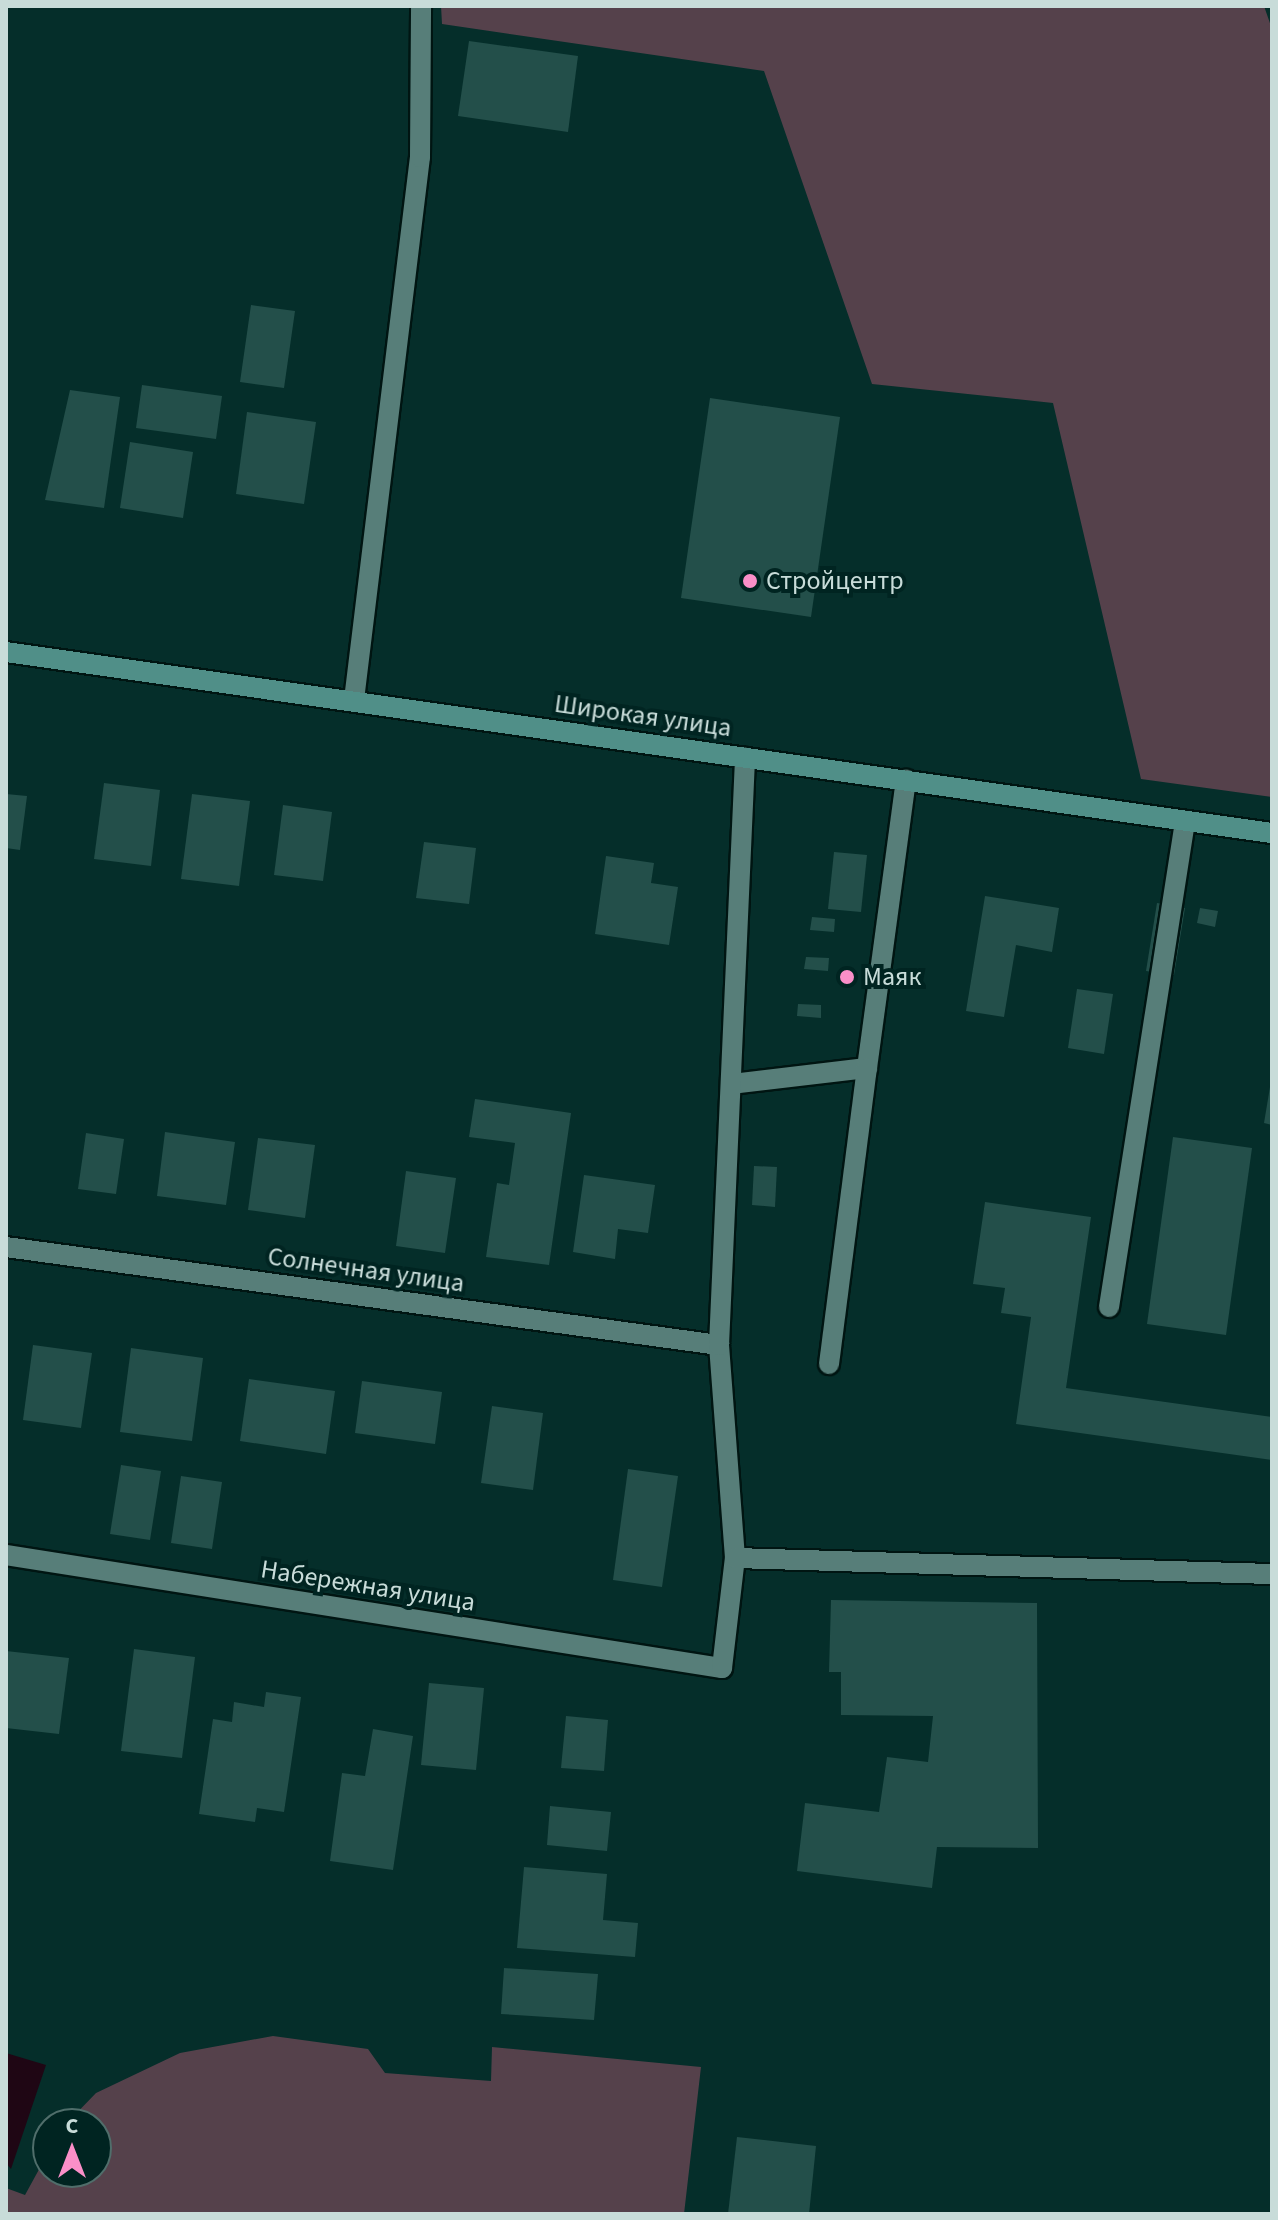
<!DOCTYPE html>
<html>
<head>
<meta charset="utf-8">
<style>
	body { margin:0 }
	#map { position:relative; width:1278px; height:2220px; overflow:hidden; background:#052e2a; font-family:"Source Sans 3",sans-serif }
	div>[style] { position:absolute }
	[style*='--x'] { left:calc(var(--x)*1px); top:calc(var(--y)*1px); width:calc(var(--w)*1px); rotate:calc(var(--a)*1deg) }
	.green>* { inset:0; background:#55414b }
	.water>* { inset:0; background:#1f0614 }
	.building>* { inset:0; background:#234f4a }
	.roads { filter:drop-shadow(2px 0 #001512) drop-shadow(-2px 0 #001512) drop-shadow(0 2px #001512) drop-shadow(0 -2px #001512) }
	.lane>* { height:20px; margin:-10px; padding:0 10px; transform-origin:10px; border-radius:10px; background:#577e79 }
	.street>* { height:20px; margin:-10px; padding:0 10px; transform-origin:10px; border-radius:10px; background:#577e79 }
	.secondary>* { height:20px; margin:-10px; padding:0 10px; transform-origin:10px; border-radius:10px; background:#508f88 }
	.dots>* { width:22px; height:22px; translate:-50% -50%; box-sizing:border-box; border:4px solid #002421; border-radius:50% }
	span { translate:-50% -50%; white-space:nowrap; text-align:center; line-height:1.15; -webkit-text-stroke:8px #002421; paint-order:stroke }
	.poi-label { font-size:26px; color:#c8dcd9 }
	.left { translate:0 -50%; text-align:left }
	.street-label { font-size:26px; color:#c8dcd9 }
	.frame { position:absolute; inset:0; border:8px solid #c8dcd9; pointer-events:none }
	.north { position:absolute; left:32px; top:2108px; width:80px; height:80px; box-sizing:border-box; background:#002421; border:2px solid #506e6b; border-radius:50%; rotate:0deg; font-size:22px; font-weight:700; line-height:32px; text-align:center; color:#c8dcd9 }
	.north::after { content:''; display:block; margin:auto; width:28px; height:36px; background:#fa8fc8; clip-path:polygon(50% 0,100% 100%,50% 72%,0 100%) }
</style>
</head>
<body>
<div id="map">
	<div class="green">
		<div style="clip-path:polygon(441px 6px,1264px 6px,1272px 29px,1272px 797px,1141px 779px,1053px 403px,872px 384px,764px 71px,442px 24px)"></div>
		<div style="clip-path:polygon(273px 2036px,368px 2049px,385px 2073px,491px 2081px,492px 2047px,701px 2067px,684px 2214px,6px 2214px,6px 2188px,25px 2195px,48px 2153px,48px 2172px,96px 2172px,96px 2124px,66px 2124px,96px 2093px,180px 2053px)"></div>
	</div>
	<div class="water">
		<div style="clip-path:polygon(6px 2053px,46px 2065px,11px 2169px,6px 2163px)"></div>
	</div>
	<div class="building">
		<div style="clip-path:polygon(469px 41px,578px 56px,568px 132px,458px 116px)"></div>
		<div style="clip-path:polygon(251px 305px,295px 311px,284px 388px,240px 382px)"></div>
		<div style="clip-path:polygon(142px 385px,222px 396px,216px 439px,136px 428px)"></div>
		<div style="clip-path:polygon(70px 390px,120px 397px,104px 508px,45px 500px)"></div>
		<div style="clip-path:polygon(710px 398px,840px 417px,811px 617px,681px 598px)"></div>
		<div style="clip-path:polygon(247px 412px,316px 422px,304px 504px,236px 494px)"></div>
		<div style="clip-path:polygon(130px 442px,193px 452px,183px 518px,120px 508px)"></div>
		<div style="clip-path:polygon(104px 783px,160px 790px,151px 866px,94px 859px)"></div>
		<div style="clip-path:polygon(6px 794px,27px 796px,20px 850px,6px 848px)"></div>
		<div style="clip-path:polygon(192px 794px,250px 801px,239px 886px,181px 879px)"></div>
		<div style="clip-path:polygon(283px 805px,332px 812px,323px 881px,274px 875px)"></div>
		<div style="clip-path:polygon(424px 842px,476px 848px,469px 904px,416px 898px)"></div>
		<div style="clip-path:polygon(834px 852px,867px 855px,861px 912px,828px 909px)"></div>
		<div style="clip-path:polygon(606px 856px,654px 863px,651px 883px,678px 887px,669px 945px,595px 934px)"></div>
		<div style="clip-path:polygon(985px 896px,1059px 908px,1052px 952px,1016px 945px,1004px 1017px,966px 1011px)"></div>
		<div style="clip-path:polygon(1157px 903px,1185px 908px,1174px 975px,1146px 971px)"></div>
		<div style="clip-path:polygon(1200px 908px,1218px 911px,1215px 927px,1197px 923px)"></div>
		<div style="clip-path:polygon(812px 917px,835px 919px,834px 932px,810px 930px)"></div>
		<div style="clip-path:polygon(806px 957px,829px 958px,828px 971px,804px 969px)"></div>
		<div style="clip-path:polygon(1077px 989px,1113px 994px,1104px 1054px,1068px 1048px)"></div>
		<div style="clip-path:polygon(798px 1004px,821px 1005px,821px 1018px,797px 1016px)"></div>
		<div style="clip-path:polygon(1270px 1087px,1272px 1088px,1272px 1125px,1264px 1123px)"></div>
		<div style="clip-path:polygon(475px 1099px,571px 1113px,549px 1265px,486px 1257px,497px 1183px,509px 1185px,515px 1143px,469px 1137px)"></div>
		<div style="clip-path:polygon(165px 1132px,235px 1142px,226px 1205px,157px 1196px)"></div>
		<div style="clip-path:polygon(86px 1133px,124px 1139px,116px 1194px,78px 1189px)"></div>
		<div style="clip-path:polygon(1173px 1137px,1252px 1148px,1226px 1335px,1147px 1324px)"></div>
		<div style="clip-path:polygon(258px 1138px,315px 1145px,305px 1218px,248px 1210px)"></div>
		<div style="clip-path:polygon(754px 1166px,777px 1167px,775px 1207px,752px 1205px)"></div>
		<div style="clip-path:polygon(406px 1171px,456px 1178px,445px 1253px,396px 1246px)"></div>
		<div style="clip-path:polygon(584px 1175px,655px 1185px,648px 1233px,618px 1229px,615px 1259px,573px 1252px)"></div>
		<div style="clip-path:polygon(985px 1202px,1091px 1217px,1066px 1388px,1272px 1417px,1272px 1460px,1016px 1424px,1031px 1317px,1001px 1313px,1005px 1288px,973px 1284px)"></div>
		<div style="clip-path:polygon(33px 1345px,92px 1353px,81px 1428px,23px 1420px)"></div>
		<div style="clip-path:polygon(131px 1348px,203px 1358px,192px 1441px,120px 1432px)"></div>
		<div style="clip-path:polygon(249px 1379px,335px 1391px,326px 1454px,240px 1441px)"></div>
		<div style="clip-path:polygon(362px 1381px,442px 1392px,435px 1444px,355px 1433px)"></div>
		<div style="clip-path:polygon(492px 1406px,543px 1413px,533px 1490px,481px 1483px)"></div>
		<div style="clip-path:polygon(121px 1465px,161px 1471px,150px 1540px,110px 1534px)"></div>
		<div style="clip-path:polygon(628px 1469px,678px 1476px,662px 1587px,613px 1580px)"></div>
		<div style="clip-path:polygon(181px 1476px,222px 1482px,212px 1549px,171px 1543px)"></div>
		<div style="clip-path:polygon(831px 1600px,1037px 1603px,1038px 1848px,937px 1847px,932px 1888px,797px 1871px,805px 1803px,879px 1812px,887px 1757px,928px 1762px,933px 1716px,841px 1715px,841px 1672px,829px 1672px)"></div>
		<div style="clip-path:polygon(134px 1649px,195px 1657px,182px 1758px,121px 1751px)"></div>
		<div style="clip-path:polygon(6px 1651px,69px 1658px,59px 1734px,6px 1728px)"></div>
		<div style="clip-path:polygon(429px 1683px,484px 1688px,476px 1770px,421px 1765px)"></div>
		<div style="clip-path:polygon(266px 1692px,301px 1697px,284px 1812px,257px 1808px,255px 1822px,199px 1814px,213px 1719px,232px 1722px,234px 1702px,264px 1707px)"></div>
		<div style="clip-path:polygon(566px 1716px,608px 1720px,604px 1771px,561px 1768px)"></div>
		<div style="clip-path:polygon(373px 1729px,413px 1736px,393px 1870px,330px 1861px,342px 1773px,365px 1776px)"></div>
		<div style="clip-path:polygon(550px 1806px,611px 1812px,607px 1851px,547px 1845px)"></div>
		<div style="clip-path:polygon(524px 1867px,607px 1874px,603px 1920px,638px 1923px,635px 1957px,517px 1948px)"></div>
		<div style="clip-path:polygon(504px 1968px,598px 1974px,594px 2020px,501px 2014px)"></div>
		<div style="clip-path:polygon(737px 2137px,816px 2146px,809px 2214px,728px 2214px)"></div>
	</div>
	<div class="roads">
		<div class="lane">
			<div style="--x:354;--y:700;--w:547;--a:-83.07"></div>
			<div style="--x:420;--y:157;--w:151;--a:-89.6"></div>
			<div style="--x:732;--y:1084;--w:136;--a:-6.8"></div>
			<div style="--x:867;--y:1068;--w:291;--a:-82.3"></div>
			<div style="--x:1109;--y:1307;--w:492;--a:-81.1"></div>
			<div style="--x:829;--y:1364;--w:298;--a:-82.7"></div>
		</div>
		<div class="street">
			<div style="--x:6;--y:1247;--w:720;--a:7.83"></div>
			<div style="--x:6;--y:1555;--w:725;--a:8.97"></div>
			<div style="--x:722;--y:1668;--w:111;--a:-83.3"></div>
			<div style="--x:735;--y:1558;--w:214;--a:-94.3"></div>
			<div style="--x:719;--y:1345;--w:588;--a:-87.46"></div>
			<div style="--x:735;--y:1558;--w:537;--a:1.71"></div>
		</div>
		<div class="secondary">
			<div style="--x:6;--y:652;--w:1279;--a:8.14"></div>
		</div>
	</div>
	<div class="dots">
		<div style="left:750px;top:581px;background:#fa8fc8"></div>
		<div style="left:847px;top:977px;background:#fa8fc8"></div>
	</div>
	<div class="poi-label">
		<span class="left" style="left:766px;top:581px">Стройцентр</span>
		<span class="left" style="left:863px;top:977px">Маяк</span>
	</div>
	<div class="street-label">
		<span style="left:643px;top:716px;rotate:8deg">Широкая улица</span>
		<span style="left:366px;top:1270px;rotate:8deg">Солнечная улица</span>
		<span style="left:368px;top:1586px;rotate:9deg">Набережная улица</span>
	</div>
	<div class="frame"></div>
	<div class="north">С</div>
</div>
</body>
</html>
